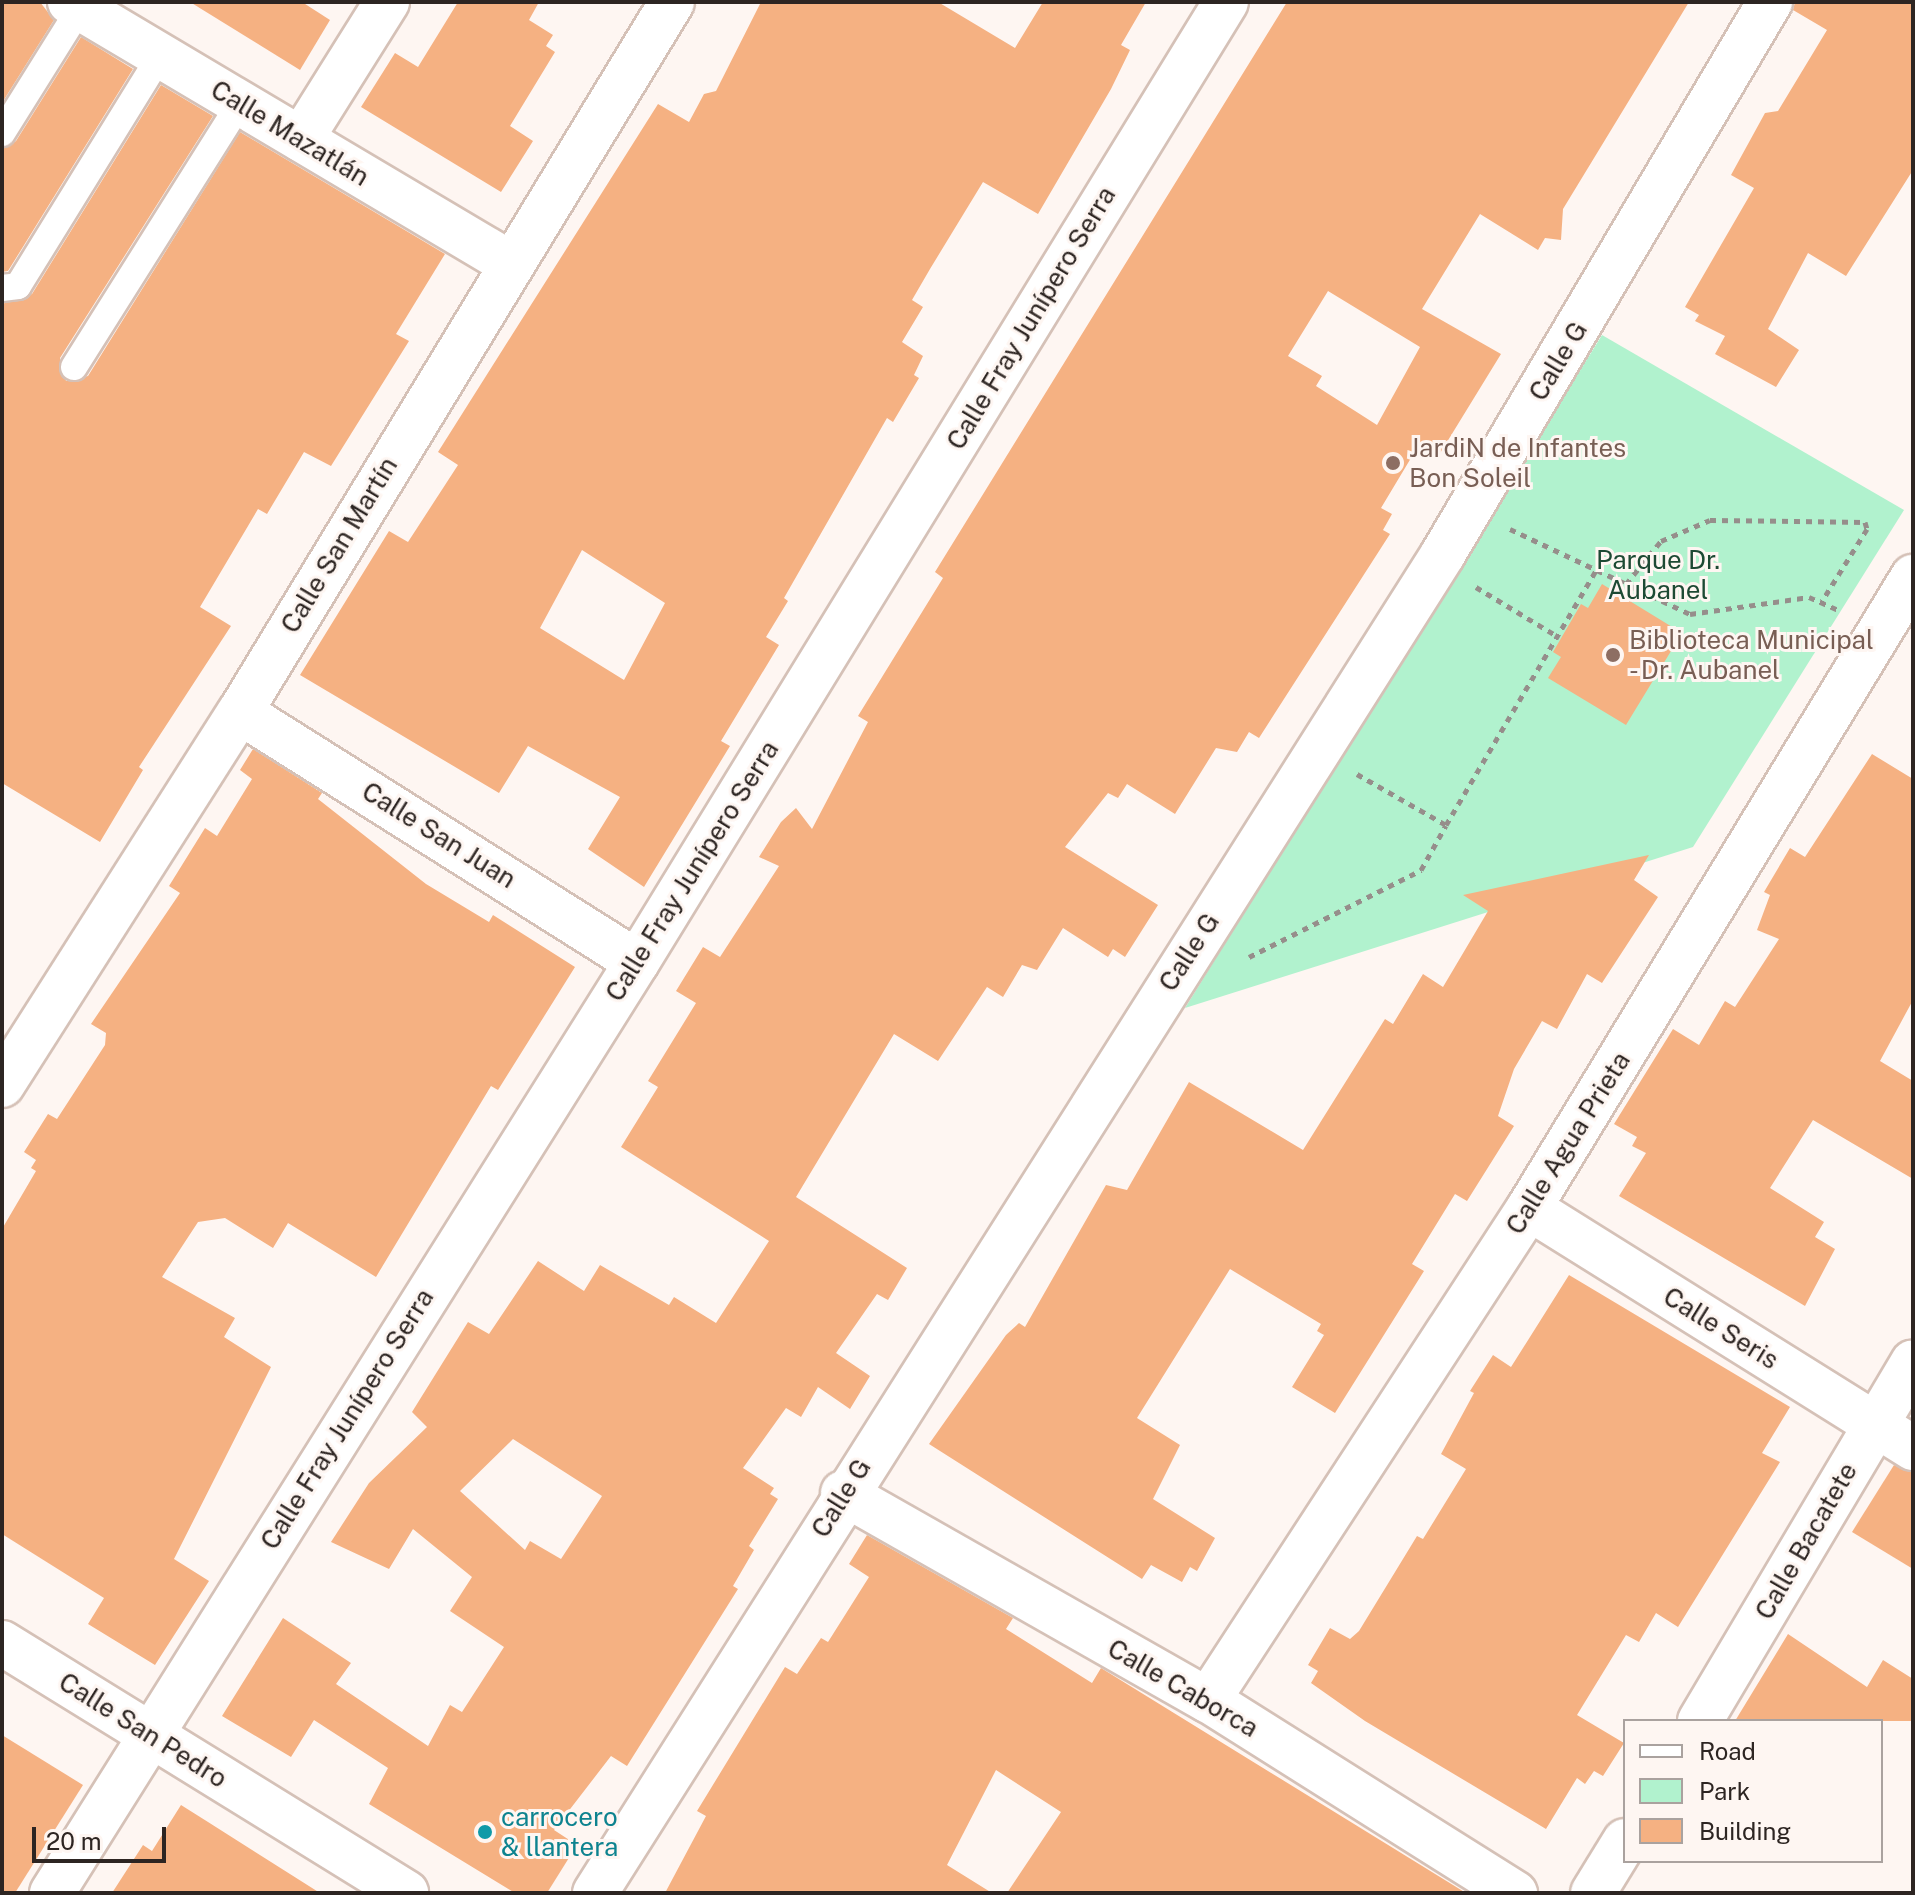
<!DOCTYPE html>
<html>
<head>
<meta charset="utf-8">
<style>
	body { margin:0 }
	#map { position:relative; width:1915px; height:1895px; overflow:hidden; background:#fef6f2; font-family:"Public Sans",sans-serif }
	div>[style] { position:absolute }
	[style*='--x'] { left:calc(var(--x)*1px); top:calc(var(--y)*1px); width:calc(var(--w)*1px); rotate:calc(var(--a)*1deg) }
	.green>* { inset:0; background:#b1f2ce }
	.building>* { inset:0; background:#f5b182 }
	.path>* { height:5px; margin-top:-2.5px; transform-origin:0; background:repeating-linear-gradient(90deg,#968e8b 0 6px,transparent 0 12px) }
	.roads { filter:drop-shadow(2px 0 #d5c1b7) drop-shadow(-2px 0 #d5c1b7) drop-shadow(0 2px #d5c1b7) drop-shadow(0 -2px #d5c1b7) }
	.service>* { height:26px; margin:-13px; padding:0 13px; transform-origin:13px; border-radius:13px; background:#fff }
	.minor>* { height:44px; margin:-22px; padding:0 22px; transform-origin:22px; border-radius:22px; background:#fff }
	.tertiary>* { height:44px; margin:-22px; padding:0 22px; transform-origin:22px; border-radius:22px; background:#fff }
	.dots>* { width:22px; height:22px; translate:-50% -50%; box-sizing:border-box; border:4px solid #fef6f2; border-radius:50% }
	span { translate:-50% -50%; white-space:nowrap; text-align:center; line-height:1.15; -webkit-text-stroke:6px #fef6f2; paint-order:stroke }
	.street-label { font-size:26px; color:#2d2522 }
	.education-label { font-size:26px; color:#785e54 }
	.left { translate:0 -50%; text-align:left }
	.park-label { font-size:26px; color:#1d4a34 }
	.culture-label { font-size:26px; color:#0d838f }
	.frame { position:absolute; inset:0; border:4px solid #2d2522; pointer-events:none }
	.legend { position:absolute; left:1623px; top:1719px; width:260px; height:144px; box-sizing:border-box; background:#fef6f2; border:2px solid #aaa29f; margin:0; padding:10px 14px; list-style:none; font-size:24px; color:#2d2522 }
	.legend li { display:flex; align-items:center; gap:16px; height:40px }
	.legend b { width:40px; border:2px solid #aaa29f }
	.scale { position:absolute; left:32px; top:1827px; width:134px; height:36px; box-sizing:border-box; border:4px solid #2d2522; border-top:0; padding-left:10px; font-size:24px; line-height:28px; white-space:nowrap; color:#2d2522; -webkit-text-stroke:6px #fef6f2; paint-order:stroke }
</style>
</head>
<body>
<div id="map">
	<div class="green">
		<div style="clip-path:polygon(1602px 335px,1904px 510px,1693px 847px,1185px 1008px)"></div>
	</div>
	<div class="building">
		<div style="clip-path:polygon(2px 2px,40px 2px,54px 20px,2px 103px)"></div>
		<div style="clip-path:polygon(190px 2px,302px 2px,330px 20px,300px 70px)"></div>
		<div style="clip-path:polygon(458px 2px,539px 2px,529px 20px,553px 35px,546px 46px,555px 52px,510px 126px,533px 141px,501px 192px,361px 107px,395px 53px,418px 67px)"></div>
		<div style="clip-path:polygon(evenodd,761px 2px,938px 2px,1015px 48px,1043px 2px,1146px 2px,1121px 45px,1130px 50px,1111px 89px,1038px 214px,983px 182px,930px 269px,912px 300px,923px 307px,902px 342px,923px 356px,914px 375px,919px 378px,893px 422px,887px 418px,784px 598px,788px 601px,766px 637px,779px 645px,721px 741px,730px 746px,644px 887px,588px 849px,620px 797px,528px 746px,499px 793px,300px 675px,389px 531px,408px 542px,458px 465px,438px 452px,658px 104px,689px 122px,704px 94px,716px 91px,761px 2px,582px 550px,665px 603px,624px 680px,540px 628px,582px 550px)"></div>
		<div style="clip-path:polygon(evenodd,1287px 2px,1689px 2px,1563px 209px,1561px 240px,1545px 238px,1538px 250px,1480px 214px,1422px 309px,1501px 354px,1439px 455px,1420px 443px,1381px 508px,1392px 514px,1383px 530px,1390px 534px,1259px 738px,1249px 732px,1237px 752px,1216px 748px,1175px 814px,1127px 784px,1118px 798px,1108px 793px,1065px 847px,1158px 905px,1125px 957px,1113px 949px,1108px 957px,1063px 928px,1037px 970px,1022px 965px,1003px 997px,987px 987px,938px 1061px,894px 1034px,796px 1197px,907px 1268px,888px 1300px,877px 1294px,836px 1353px,870px 1376px,850px 1409px,818px 1387px,801px 1417px,786px 1408px,743px 1468px,774px 1488px,770px 1494px,778px 1499px,749px 1546px,754px 1550px,733px 1586px,738px 1589px,627px 1766px,611px 1756px,554px 1830px,577px 1845px,547px 1893px,515px 1893px,369px 1804px,388px 1768px,314px 1720px,291px 1757px,222px 1716px,283px 1618px,351px 1663px,336px 1684px,428px 1746px,450px 1705px,462px 1712px,504px 1647px,450px 1611px,472px 1577px,413px 1529px,389px 1569px,331px 1542px,369px 1483px,427px 1427px,412px 1412px,468px 1322px,489px 1334px,538px 1261px,584px 1291px,600px 1265px,669px 1305px,674px 1297px,716px 1323px,769px 1241px,621px 1147px,658px 1087px,648px 1081px,696px 1003px,676px 991px,703px 947px,720px 957px,779px 866px,759px 857px,781px 822px,796px 808px,812px 829px,868px 722px,858px 716px,943px 578px,935px 572px,1287px 2px,1328px 291px,1420px 347px,1377px 425px,1316px 386px,1322px 376px,1288px 356px,1328px 291px,1287px 2px,513px 1439px,602px 1496px,561px 1559px,530px 1541px,525px 1550px,460px 1491px,513px 1439px)"></div>
		<div style="clip-path:polygon(1795px 2px,1913px 2px,1913px 170px,1846px 276px,1808px 253px,1768px 329px,1799px 350px,1776px 387px,1715px 354px,1725px 336px,1695px 321px,1699px 315px,1685px 307px,1754px 188px,1731px 175px,1765px 113px,1778px 111px,1827px 30px,1793px 10px)"></div>
		<div style="clip-path:polygon(81px 37px,133px 69px,8px 271px,2px 272px,2px 149px,16px 141px)"></div>
		<div style="clip-path:polygon(161px 85px,213px 116px,60px 358px,66px 381px,88px 376px,240px 132px,445px 254px,396px 334px,409px 341px,331px 466px,304px 452px,267px 514px,258px 509px,200px 607px,231px 626px,139px 767px,143px 770px,100px 842px,2px 783px,2px 304px,32px 294px)"></div>
		<div style="clip-path:polygon(1602px 584px,1682px 633px,1626px 725px,1548px 678px,1561px 657px,1553px 652px,1581px 604px,1588px 608px)"></div>
		<div style="clip-path:polygon(253px 749px,322px 793px,318px 799px,426px 884px,489px 922px,493px 915px,575px 967px,498px 1090px,491px 1086px,376px 1277px,288px 1223px,273px 1248px,225px 1218px,198px 1222px,162px 1277px,235px 1318px,224px 1337px,271px 1367px,174px 1559px,209px 1581px,155px 1665px,88px 1624px,104px 1598px,2px 1534px,2px 1229px,36px 1171px,31px 1168px,36px 1160px,24px 1152px,48px 1114px,57px 1119px,105px 1045px,106px 1033px,91px 1024px,180px 893px,169px 886px,205px 828px,217px 836px,252px 779px,240px 770px)"></div>
		<div style="clip-path:polygon(1872px 754px,1913px 779px,1913px 1000px,1880px 1061px,1913px 1081px,1913px 1179px,1813px 1120px,1770px 1188px,1824px 1222px,1815px 1237px,1835px 1249px,1805px 1306px,1619px 1196px,1646px 1153px,1632px 1146px,1637px 1137px,1614px 1124px,1673px 1029px,1699px 1045px,1725px 1001px,1735px 1007px,1779px 939px,1757px 930px,1770px 895px,1764px 892px,1790px 848px,1805px 857px)"></div>
		<div style="clip-path:polygon(1649px 855px,1634px 880px,1658px 897px,1602px 983px,1587px 974px,1557px 1029px,1542px 1021px,1514px 1069px,1498px 1116px,1514px 1126px,1467px 1201px,1455px 1194px,1412px 1264px,1424px 1271px,1335px 1413px,1292px 1387px,1324px 1335px,1317px 1331px,1321px 1324px,1230px 1269px,1137px 1418px,1180px 1445px,1153px 1499px,1215px 1538px,1197px 1571px,1190px 1567px,1182px 1582px,1151px 1565px,1142px 1579px,929px 1444px,1006px 1335px,1019px 1323px,1025px 1327px,1106px 1185px,1127px 1190px,1189px 1082px,1303px 1150px,1385px 1019px,1393px 1024px,1423px 974px,1443px 987px,1488px 911px,1463px 895px)"></div>
		<div style="clip-path:polygon(1569px 1275px,1790px 1407px,1762px 1453px,1780px 1462px,1678px 1627px,1656px 1613px,1639px 1642px,1626px 1635px,1577px 1715px,1624px 1743px,1603px 1776px,1594px 1771px,1585px 1784px,1577px 1778px,1546px 1829px,1365px 1721px,1311px 1683px,1318px 1671px,1308px 1665px,1330px 1628px,1350px 1639px,1359px 1631px,1417px 1536px,1423px 1539px,1466px 1469px,1441px 1454px,1474px 1393px,1470px 1391px,1493px 1355px,1511px 1367px)"></div>
		<div style="clip-path:polygon(1894px 1465px,1913px 1473px,1913px 1569px,1852px 1532px)"></div>
		<div style="clip-path:polygon(867px 1535px,1013px 1618px,1006px 1629px,1092px 1683px,1101px 1668px,1466px 1893px,1007px 1893px,1061px 1812px,996px 1770px,947px 1865px,992px 1893px,665px 1893px,706px 1816px,697px 1811px,785px 1667px,797px 1674px,821px 1638px,828px 1642px,869px 1577px,849px 1564px)"></div>
		<div style="clip-path:polygon(1788px 1634px,1867px 1687px,1883px 1660px,1913px 1679px,1913px 1721px,1735px 1721px)"></div>
		<div style="clip-path:polygon(2px 1735px,83px 1785px,15px 1893px,2px 1893px)"></div>
		<div style="clip-path:polygon(181px 1805px,208px 1822px,320px 1893px,112px 1893px,143px 1845px,152px 1851px)"></div>
	</div>
	<div class="path">
		<div style="--x:1510;--y:529;--w:199;--a:25.3"></div>
		<div style="--x:1690;--y:614;--w:120;--a:-8.1"></div>
		<div style="--x:1809;--y:597;--w:34;--a:24"></div>
		<div style="--x:1626;--y:584;--w:55;--a:-50.9"></div>
		<div style="--x:1661;--y:541;--w:53;--a:-23.2"></div>
		<div style="--x:1710;--y:520;--w:155;--a:0.7"></div>
		<div style="--x:1865;--y:522;--w:7;--a:74"></div>
		<div style="--x:1867;--y:529;--w:85;--a:122"></div>
		<div style="--x:1476;--y:587;--w:95;--a:31.2"></div>
		<div style="--x:1357;--y:774;--w:103;--a:29.8"></div>
		<div style="--x:1446;--y:825;--w:296;--a:-59.5"></div>
		<div style="--x:1249;--y:957;--w:193;--a:-26.8"></div>
		<div style="--x:1421;--y:870;--w:51;--a:-60.9"></div>
	</div>
	<div class="roads">
		<div class="service">
			<div style="--x:2;--y:133;--w:147;--a:-58"></div>
			<div style="--x:2;--y:288;--w:16;--a:-7"></div>
			<div style="--x:18;--y:286;--w:270;--a:-58.3"></div>
			<div style="--x:74;--y:367;--w:312;--a:-57.8"></div>
		</div>
		<div class="minor">
			<div style="--x:70;--y:2;--w:513;--a:30.71"></div>
			<div style="--x:301;--y:139;--w:162;--a:-57.9"></div>
			<div style="--x:240;--y:712;--w:469;--a:32.2"></div>
			<div style="--x:2;--y:1085;--w:442;--a:-57.5"></div>
			<div style="--x:240;--y:712;--w:831;--a:-58.68"></div>
			<div style="--x:1529;--y:1208;--w:453;--a:32"></div>
			<div style="--x:843;--y:1493;--w:420;--a:29.6"></div>
			<div style="--x:1208;--y:1700;--w:363;--a:32.2"></div>
			<div style="--x:1208;--y:1700;--w:587;--a:-56.88"></div>
			<div style="--x:1529;--y:1208;--w:739;--a:-58.68"></div>
			<div style="--x:1700;--y:1721;--w:417;--a:-59.3"></div>
			<div style="--x:52;--y:1893;--w:1100;--a:-57.86"></div>
			<div style="--x:637;--y:962;--w:1126;--a:-58.47"></div>
			<div style="--x:595;--y:1893;--w:1585;--a:-57.65"></div>
			<div style="--x:1443;--y:554;--w:642;--a:-59.36"></div>
			<div style="--x:1593;--y:1893;--w:61;--a:-58.4"></div>
		</div>
		<div class="tertiary">
			<div style="--x:2;--y:1643;--w:475;--a:31.7"></div>
		</div>
	</div>
	<div class="dots">
		<div style="left:1393px;top:463px;background:#8d6e63"></div>
		<div style="left:1613px;top:655px;background:#8d6e63"></div>
		<div style="left:485px;top:1832px;background:#0f9aa8"></div>
	</div>
	<div class="street-label">
		<span style="left:290px;top:133px;rotate:31deg">Calle Mazatlán</span>
		<span style="left:1031px;top:318px;rotate:-59deg">Calle Fray Junípero Serra</span>
		<span style="left:1558px;top:361px;rotate:-59deg">Calle G</span>
		<span style="left:339px;top:545px;rotate:-59deg">Calle San Martín</span>
		<span style="left:439px;top:835px;rotate:32deg">Calle San Juan</span>
		<span style="left:692px;top:871px;rotate:-58deg">Calle Fray Junípero Serra</span>
		<span style="left:1189px;top:952px;rotate:-57deg">Calle G</span>
		<span style="left:1568px;top:1143px;rotate:-58deg">Calle Agua Prieta</span>
		<span style="left:1721px;top:1328px;rotate:32deg">Calle Seris</span>
		<span style="left:347px;top:1419px;rotate:-58deg">Calle Fray Junípero Serra</span>
		<span style="left:841px;top:1498px;rotate:-58deg">Calle G</span>
		<span style="left:1806px;top:1541px;rotate:-60deg">Calle Bacatete</span>
		<span style="left:1183px;top:1688px;rotate:30deg">Calle Caborca</span>
		<span style="left:143px;top:1730px;rotate:32deg">Calle San Pedro</span>
	</div>
	<div class="education-label">
		<span class="left" style="left:1409px;top:463px">JardiN de Infantes<br>Bon Soleil</span>
		<span class="left" style="left:1629px;top:655px">Biblioteca Municipal<br>- Dr. Aubanel</span>
	</div>
	<div class="park-label">
		<span style="left:1658px;top:575px">Parque Dr.<br>Aubanel</span>
	</div>
	<div class="culture-label">
		<span class="left" style="left:501px;top:1832px">carrocero<br>&amp; llantera</span>
	</div>
	<div class="frame"></div>
	<ul class="legend">
	<li><b style="height:10px;background:#fff"></b>Road</li>
	<li><b style="height:22px;background:#b1f2ce"></b>Park</li>
	<li><b style="height:22px;background:#f5b182"></b>Building</li>
	</ul>
	<div class="scale">20 m</div>
</div>
</body>
</html>
